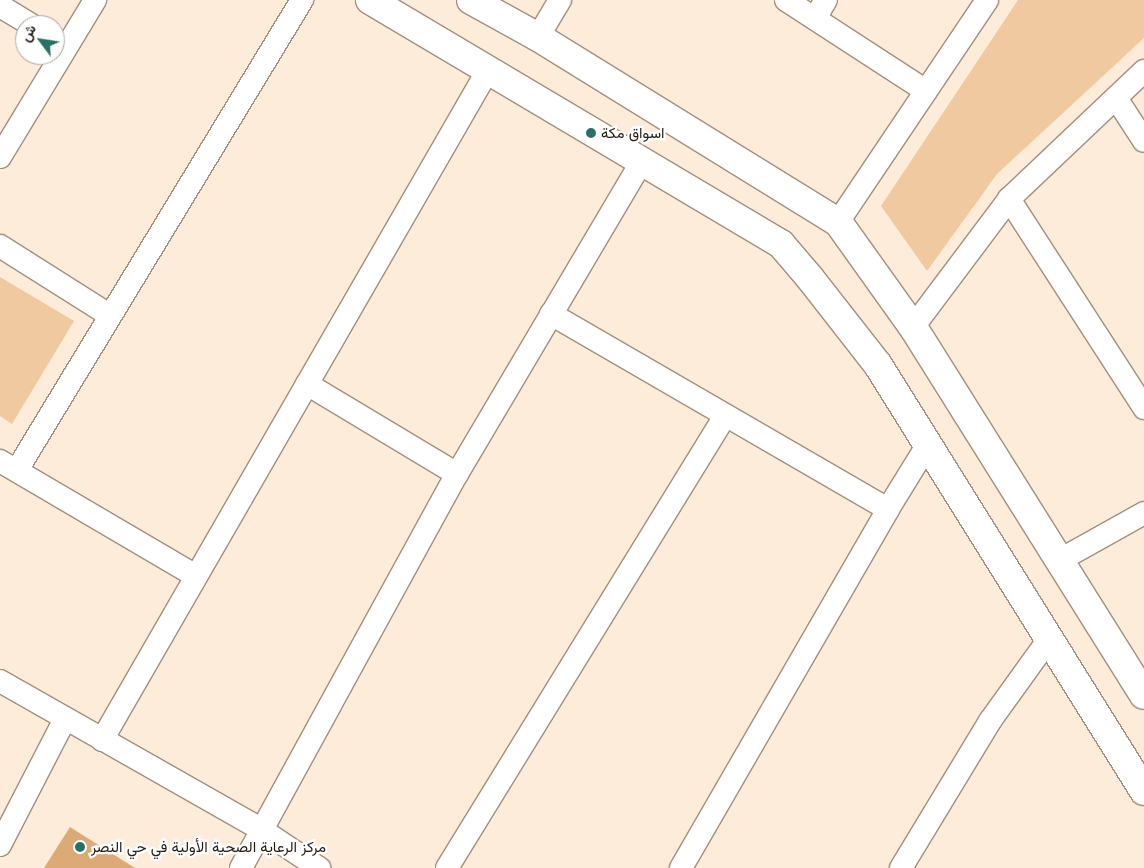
<!DOCTYPE html>
<html>
<head>
<meta charset="utf-8">
<style>
	body { margin:0 }
	#map { position:relative; width:1144px; height:868px; overflow:hidden; background:#fdecda; font-family:Inter,Vazirmatn,sans-serif }
	div>[style] { position:absolute }
	[style*='--x'] { left:calc(var(--x)*1px); top:calc(var(--y)*1px); width:calc(var(--w)*1px); rotate:calc(var(--a)*1deg) }
	.green>* { inset:0; background:#f0c9a1 }
	.building>* { inset:0; background:#dbaa77 }
	.roads { filter:drop-shadow(1px 0 #a38f7b) drop-shadow(-1px 0 #a38f7b) drop-shadow(0 1px #a38f7b) drop-shadow(0 -1px #a38f7b) }
	.minor>* { height:22px; margin:-11px; padding:0 11px; transform-origin:11px; border-radius:11px; background:#fff }
	.tertiary>* { height:28px; margin:-14px; padding:0 14px; transform-origin:14px; border-radius:14px; background:#fff }
	.dots>* { width:14px; height:14px; translate:-50% -50%; box-sizing:border-box; border:2px solid #fff; border-radius:50% }
	span { translate:-50% -50%; white-space:nowrap; text-align:center; line-height:1.15; -webkit-text-stroke:4.5px #fff; paint-order:stroke }
	.poi-label { font-size:15px; color:#231b13 }
	.left { translate:0 -50%; text-align:left }
	.north { position:absolute; left:15px; top:15px; width:50px; height:50px; box-sizing:border-box; background:#fff; border:1px solid #a7a4a1; border-radius:50%; rotate:301deg; font-size:14px; font-weight:700; line-height:20px; text-align:center; color:#231b13 }
	.north::after { content:''; display:block; margin:auto; width:18px; height:22px; background:#2a7066; clip-path:polygon(50% 0,100% 100%,50% 72%,0 100%) }
</style>
</head>
<body>
<div id="map">
	<div class="green">
		<div style="clip-path:polygon(1018px 0,1144px 0,1144px 38px,997px 174px,927px 271px,881px 206px)"></div>
		<div style="clip-path:polygon(0 277px,74px 321px,12px 424px,0 416px)"></div>
	</div>
	<div class="building">
		<div style="clip-path:polygon(70px 827px,135px 868px,44px 868px)"></div>
	</div>
	<div class="roads">
		<div class="minor">
			<div style="--x:786;--y:0;--w:167;--a:33"></div>
			<div style="--x:0;--y:6;--w:37;--a:31"></div>
			<div style="--x:815;--y:18;--w:21;--a:-59"></div>
			<div style="--x:538;--y:37;--w:43;--a:-59.3"></div>
			<div style="--x:1116;--y:98;--w:51;--a:56.9"></div>
			<div style="--x:0;--y:157;--w:184;--a:-58.8"></div>
			<div style="--x:1009;--y:199;--w:249;--a:57.1"></div>
			<div style="--x:838;--y:222;--w:267;--a:-56.1"></div>
			<div style="--x:0;--y:246;--w:129;--a:32.3"></div>
			<div style="--x:551;--y:314;--w:389;--a:30.1"></div>
			<div style="--x:913;--y:327;--w:160;--a:-53.1"></div>
			<div style="--x:1009;--y:199;--w:186;--a:-43.5"></div>
			<div style="--x:307;--y:384;--w:175;--a:31"></div>
			<div style="--x:0;--y:461;--w:227;--a:30.4"></div>
			<div style="--x:17;--y:470;--w:550;--a:-58.77"></div>
			<div style="--x:1060;--y:560;--w:96;--a:-29.2"></div>
			<div style="--x:0;--y:681;--w:301;--a:29.6"></div>
			<div style="--x:262;--y:830;--w:69;--a:33.7"></div>
			<div style="--x:102;--y:740;--w:773;--a:-60.05"></div>
			<div style="--x:0;--y:845;--w:142;--a:-62.7"></div>
			<div style="--x:241;--y:868;--w:449;--a:-61.3"></div>
			<div style="--x:457;--y:474;--w:364;--a:-59.4"></div>
			<div style="--x:447;--y:868;--w:531;--a:-58.41"></div>
			<div style="--x:681;--y:868;--w:414;--a:-60"></div>
			<div style="--x:888;--y:509;--w:76;--a:-58.4"></div>
			<div style="--x:901;--y:868;--w:172;--a:-58.8"></div>
			<div style="--x:990;--y:721;--w:101;--a:-54.3"></div>
		</div>
		<div class="tertiary">
			<div style="--x:370;--y:0;--w:478;--a:30.7"></div>
			<div style="--x:781;--y:244;--w:45;--a:49.5"></div>
			<div style="--x:810;--y:278;--w:110;--a:52"></div>
			<div style="--x:878;--y:365;--w:502;--a:58.02"></div>
			<div style="--x:471;--y:0;--w:77;--a:28.9"></div>
			<div style="--x:538;--y:37;--w:352;--a:31.7"></div>
			<div style="--x:838;--y:222;--w:129;--a:54.5"></div>
			<div style="--x:913;--y:327;--w:434;--a:57.9"></div>
		</div>
	</div>
	<div class="dots">
		<div style="left:591px;top:133px;background:#2a7066"></div>
		<div style="left:80px;top:847px;background:#2a7066"></div>
	</div>
	<div class="poi-label">
		<span class="left" style="left:601px;top:133px">اسواق مكة</span>
		<span class="left" style="left:91px;top:847px">مركز الرعاية الصحية الأولية في حي النصر</span>
	</div>
	<div class="north">ش</div>
</div>
</body>
</html>
